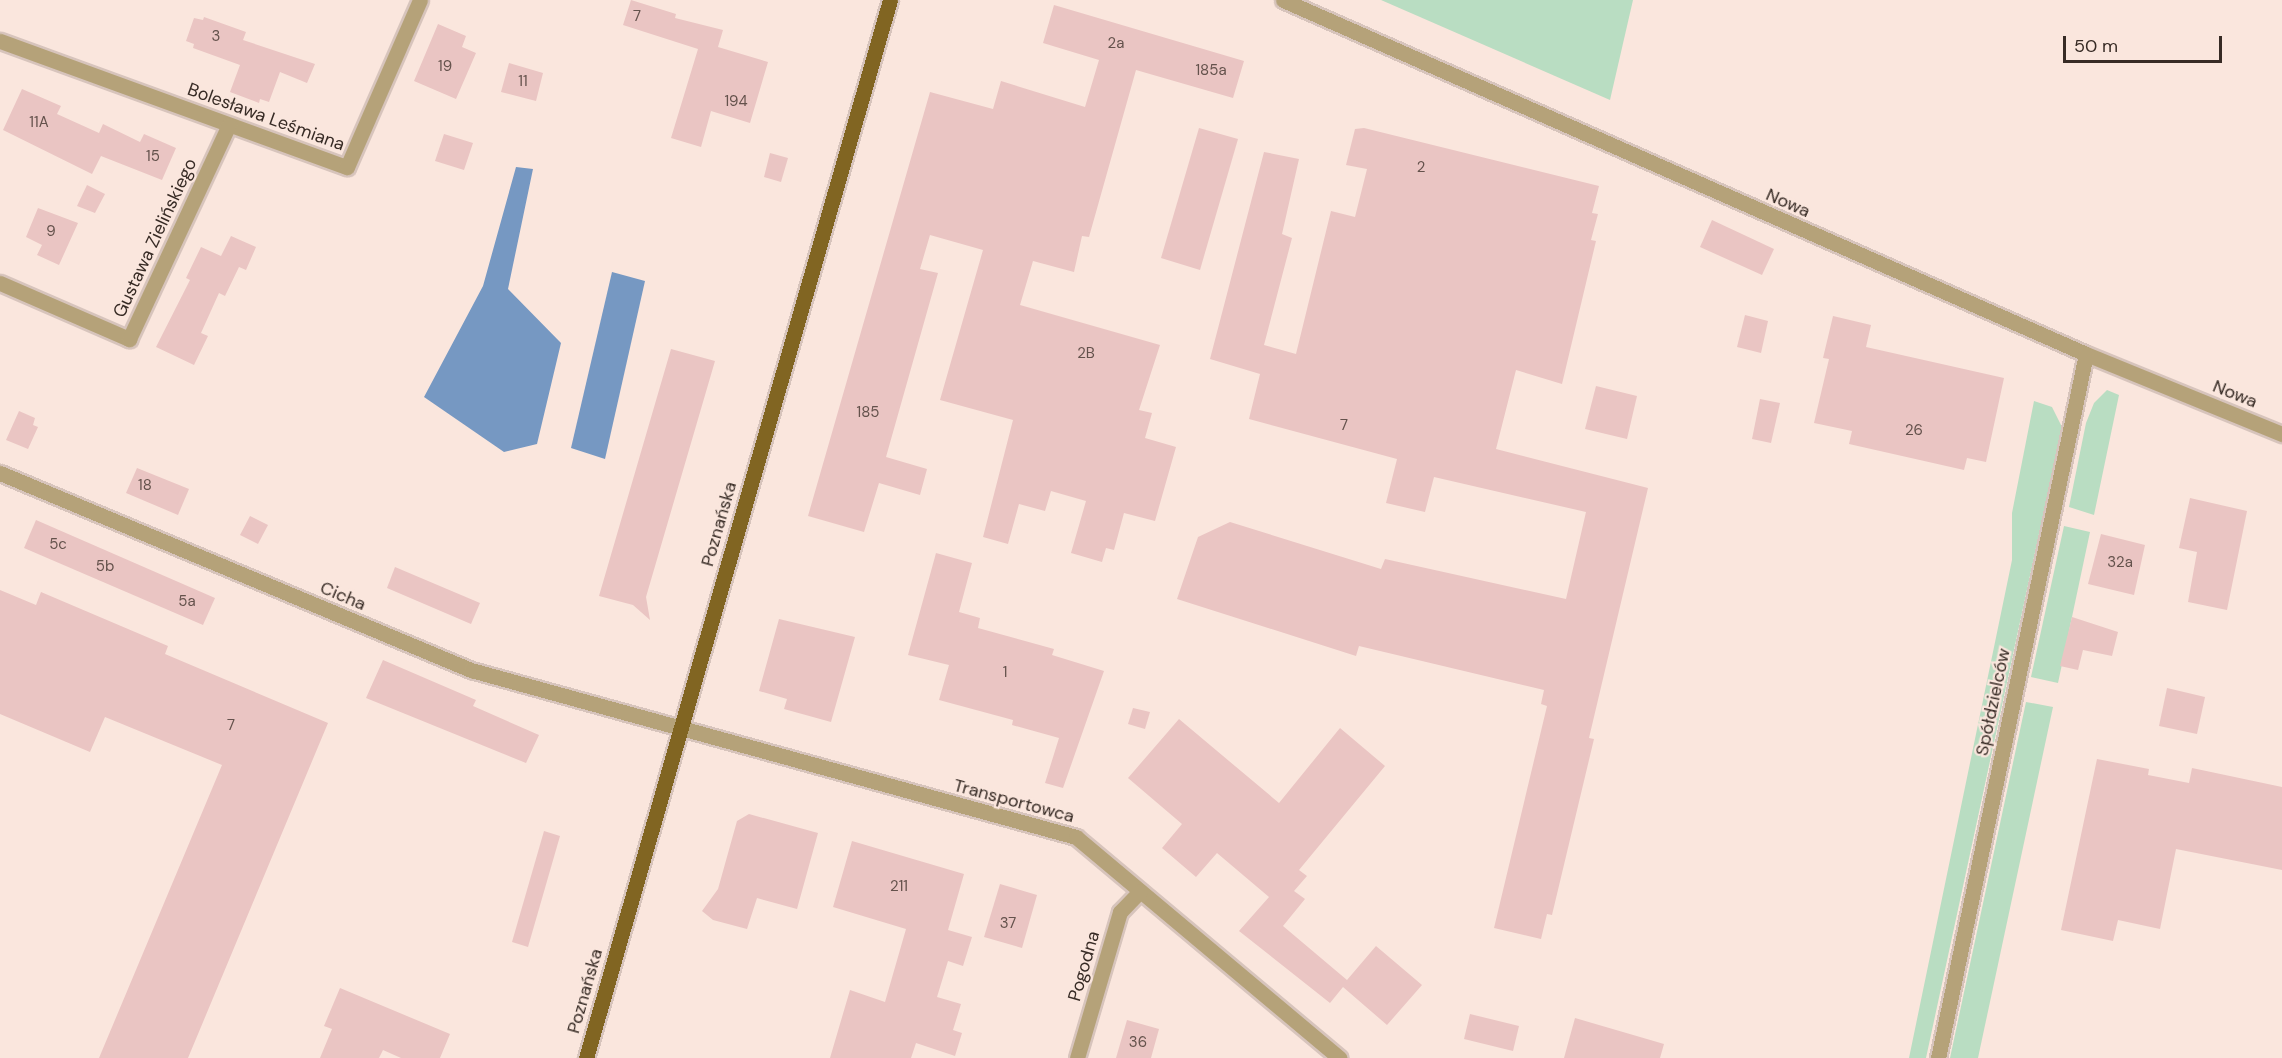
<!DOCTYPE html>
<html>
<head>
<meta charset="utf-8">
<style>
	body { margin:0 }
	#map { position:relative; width:2282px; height:1058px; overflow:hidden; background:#fae6dd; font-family:"DM Sans",sans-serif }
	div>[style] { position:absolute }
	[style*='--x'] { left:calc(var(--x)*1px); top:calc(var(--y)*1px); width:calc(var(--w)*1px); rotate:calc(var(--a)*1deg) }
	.green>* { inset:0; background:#b9ddc2 }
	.water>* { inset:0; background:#7698c2 }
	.building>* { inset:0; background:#eac5c3 }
	.roads { filter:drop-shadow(2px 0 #d7c4bc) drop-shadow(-2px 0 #d7c4bc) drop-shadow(0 2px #d7c4bc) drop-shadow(0 -2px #d7c4bc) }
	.minor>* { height:15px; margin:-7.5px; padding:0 7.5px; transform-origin:7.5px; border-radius:7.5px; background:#b5a279 }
	.major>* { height:15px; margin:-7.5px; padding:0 7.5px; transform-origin:7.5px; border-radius:7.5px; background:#816522 }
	span { translate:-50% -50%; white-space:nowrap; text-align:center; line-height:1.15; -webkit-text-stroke:4.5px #fae6dd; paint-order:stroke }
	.number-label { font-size:15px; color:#64524c }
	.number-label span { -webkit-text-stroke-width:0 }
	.street-label { font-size:18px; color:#372b25 }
	.scale { position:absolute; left:2063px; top:36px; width:159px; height:27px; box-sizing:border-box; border:3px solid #372b25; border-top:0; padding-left:8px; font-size:18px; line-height:21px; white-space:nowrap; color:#372b25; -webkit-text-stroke:4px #fae6dd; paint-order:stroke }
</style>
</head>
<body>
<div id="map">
	<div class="green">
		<div style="clip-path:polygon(1381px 0,1633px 0,1610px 100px)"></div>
		<div style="clip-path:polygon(2107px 390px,2119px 395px,2094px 515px,2069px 507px,2086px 423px,2094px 403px)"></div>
		<div style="clip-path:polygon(2034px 401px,2052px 407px,2062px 427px,1926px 1058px,1909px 1058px,2012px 560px,2012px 513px)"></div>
		<div style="clip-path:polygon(2064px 526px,2090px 532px,2058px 683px,2031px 677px)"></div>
		<div style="clip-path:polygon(2026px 702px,2053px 707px,1978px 1058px,1950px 1058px)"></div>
	</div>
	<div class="water">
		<div style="clip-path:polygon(516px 167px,533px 169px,508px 289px,561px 343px,537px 444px,504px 452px,424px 397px,483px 286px)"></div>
		<div style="clip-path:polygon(612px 272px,645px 281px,605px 459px,571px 448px)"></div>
	</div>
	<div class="building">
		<div style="clip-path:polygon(631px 0,676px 14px,675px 18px,723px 30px,718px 47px,768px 62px,750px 123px,711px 111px,701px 147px,671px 138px,698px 49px,623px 25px)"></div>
		<div style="clip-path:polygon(1054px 5px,1244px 61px,1233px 98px,1136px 70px,1089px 237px,1082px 236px,1074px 272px,1033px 261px,1020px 305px,1160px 345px,1139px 410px,1152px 413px,1145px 438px,1176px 447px,1155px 521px,1124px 513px,1114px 550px,1106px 548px,1102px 562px,1071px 553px,1086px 501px,1051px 491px,1045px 511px,1019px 504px,1008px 544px,983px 537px,1013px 420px,940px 400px,983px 250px,930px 235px,920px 269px,938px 273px,886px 457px,927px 469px,920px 495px,879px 483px,864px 532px,808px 516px,930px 92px,993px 109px,1001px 81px,1085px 107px,1099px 60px,1043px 43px)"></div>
		<div style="clip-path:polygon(204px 17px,246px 32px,243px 40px,315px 64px,307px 83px,280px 72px,269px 102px,260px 99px,259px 103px,230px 92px,240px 65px,193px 48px,194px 44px,186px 41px,194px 18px,203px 20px)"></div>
		<div style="clip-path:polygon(438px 24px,466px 36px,462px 47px,476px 53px,456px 99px,414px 81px)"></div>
		<div style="clip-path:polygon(509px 63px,543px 73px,536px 101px,501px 92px)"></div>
		<div style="clip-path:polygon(22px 89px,61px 106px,57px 114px,99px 133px,103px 124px,140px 142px,144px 134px,176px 148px,162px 180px,101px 156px,92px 174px,3px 130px)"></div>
		<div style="clip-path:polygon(1199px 128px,1238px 139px,1200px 270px,1161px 258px)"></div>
		<div style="clip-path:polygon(1364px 128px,1599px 186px,1592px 213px,1598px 214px,1591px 240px,1596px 241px,1562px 384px,1516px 370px,1496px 449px,1648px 488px,1589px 738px,1594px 739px,1552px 915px,1547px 914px,1541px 939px,1494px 928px,1547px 706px,1541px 704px,1544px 690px,1359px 646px,1356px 656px,1177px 599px,1198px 537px,1230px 522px,1381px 569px,1385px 559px,1566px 599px,1586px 512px,1434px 477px,1425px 512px,1386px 503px,1397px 459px,1249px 419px,1260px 374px,1210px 359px,1264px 152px,1299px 159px,1282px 234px,1292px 238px,1264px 345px,1296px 354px,1331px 211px,1355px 217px,1367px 169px,1346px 165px,1355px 129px)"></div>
		<div style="clip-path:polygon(444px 134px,473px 143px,464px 170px,435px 161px)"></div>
		<div style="clip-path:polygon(770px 153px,788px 158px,781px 182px,764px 177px)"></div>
		<div style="clip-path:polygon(87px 185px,105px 194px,95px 213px,77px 206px)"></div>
		<div style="clip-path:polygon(38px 208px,78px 223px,59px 265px,37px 255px,42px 245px,26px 237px)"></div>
		<div style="clip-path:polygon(1712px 220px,1774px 249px,1762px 275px,1700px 247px)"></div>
		<div style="clip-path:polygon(231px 236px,256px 247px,246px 270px,239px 267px,225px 296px,219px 293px,201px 333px,208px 336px,194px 365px,156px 347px,190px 280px,186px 278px,201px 247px,221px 256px)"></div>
		<div style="clip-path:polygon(1745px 315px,1768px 321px,1761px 353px,1737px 347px)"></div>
		<div style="clip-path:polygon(1833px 316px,1871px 325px,1866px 347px,2004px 378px,1986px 462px,1967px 458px,1964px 470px,1849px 444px,1852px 431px,1814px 423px,1829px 359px,1823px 358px)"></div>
		<div style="clip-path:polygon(671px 349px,715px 361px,646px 597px,650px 620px,633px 605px,599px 596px)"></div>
		<div style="clip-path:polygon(1596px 386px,1637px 396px,1627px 439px,1585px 429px)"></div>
		<div style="clip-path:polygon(1760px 399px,1780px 403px,1771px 443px,1752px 439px)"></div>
		<div style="clip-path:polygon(19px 411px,35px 418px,33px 425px,38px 427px,28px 449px,6px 440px)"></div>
		<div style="clip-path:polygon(137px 468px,189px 489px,178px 515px,126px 493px)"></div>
		<div style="clip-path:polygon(2190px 498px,2247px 511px,2227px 610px,2188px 602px,2197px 552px,2179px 548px)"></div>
		<div style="clip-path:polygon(250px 516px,268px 525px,258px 544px,240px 535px)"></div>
		<div style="clip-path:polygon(36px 520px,215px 598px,203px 625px,24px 548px)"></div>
		<div style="clip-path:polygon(2101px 534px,2145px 545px,2134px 595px,2088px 584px)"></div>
		<div style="clip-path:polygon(936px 553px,972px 563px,959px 612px,980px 618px,978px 628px,1054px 649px,1052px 655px,1104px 671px,1063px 788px,1045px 783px,1059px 738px,1012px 725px,1013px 720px,939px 700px,949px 665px,908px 655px)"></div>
		<div style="clip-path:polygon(395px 567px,480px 603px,471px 624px,387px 588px)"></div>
		<div style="clip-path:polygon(0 590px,36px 605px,41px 592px,168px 646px,165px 654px,328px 723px,188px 1058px,99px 1058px,222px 765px,105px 717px,90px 752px,0 714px)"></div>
		<div style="clip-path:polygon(2072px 617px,2118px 632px,2112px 656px,2083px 650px,2078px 670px,2060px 666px)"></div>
		<div style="clip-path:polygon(779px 619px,855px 637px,831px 722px,784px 709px,787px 699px,759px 691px)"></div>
		<div style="clip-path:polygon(383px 660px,476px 700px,473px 706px,539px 735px,526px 763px,366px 698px)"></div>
		<div style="clip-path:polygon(2167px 688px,2205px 697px,2197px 734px,2159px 726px)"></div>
		<div style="clip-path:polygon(1133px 708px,1150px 712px,1145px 729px,1128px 724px)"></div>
		<div style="clip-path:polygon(1179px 719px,1279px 803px,1340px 728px,1385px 766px,1299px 870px,1307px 876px,1294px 891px,1305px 899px,1283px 926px,1347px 980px,1376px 946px,1422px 985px,1387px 1025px,1343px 987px,1330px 1003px,1239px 931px,1269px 897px,1217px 853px,1196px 877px,1162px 848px,1182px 824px,1128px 778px)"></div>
		<div style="clip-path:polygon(2097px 759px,2149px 769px,2148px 775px,2189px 783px,2192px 768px,2282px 787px,2282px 870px,2176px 849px,2160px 929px,2118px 920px,2113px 941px,2061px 930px)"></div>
		<div style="clip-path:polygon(749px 814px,818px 833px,797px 909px,757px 898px,747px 929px,713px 920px,702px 911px,718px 889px,737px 821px)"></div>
		<div style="clip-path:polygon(544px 831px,560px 836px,528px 947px,512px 942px)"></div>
		<div style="clip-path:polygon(852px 841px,964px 874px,948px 930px,972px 937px,963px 966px,948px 961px,937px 997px,961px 1004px,953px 1030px,962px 1033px,955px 1056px,916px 1043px,911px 1058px,830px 1058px,850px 990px,885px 1002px,906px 929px,833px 907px)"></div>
		<div style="clip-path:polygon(1000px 884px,1037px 895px,1022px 948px,984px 937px)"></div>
		<div style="clip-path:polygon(340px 988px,450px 1034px,440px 1058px,401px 1058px,383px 1050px,379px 1058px,320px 1058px,332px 1029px,324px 1026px)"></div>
		<div style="clip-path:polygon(1470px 1014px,1519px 1026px,1513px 1051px,1464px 1039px)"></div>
		<div style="clip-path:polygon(1575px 1018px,1664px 1044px,1660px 1058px,1564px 1058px)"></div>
		<div style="clip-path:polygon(1127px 1020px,1159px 1029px,1151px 1058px,1116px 1058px)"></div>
	</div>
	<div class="roads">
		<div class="minor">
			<div style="--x:1283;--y:0;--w:878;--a:23.79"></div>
			<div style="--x:2086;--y:354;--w:212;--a:22.2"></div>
			<div style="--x:0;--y:41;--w:369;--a:20"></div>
			<div style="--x:347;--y:167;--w:182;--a:-66.4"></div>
			<div style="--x:0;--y:283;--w:141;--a:23.5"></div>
			<div style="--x:129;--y:339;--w:236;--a:-65"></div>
			<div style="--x:0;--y:473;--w:511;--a:22.7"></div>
			<div style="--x:471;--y:670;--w:628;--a:15.43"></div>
			<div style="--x:1076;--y:837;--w:344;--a:40"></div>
			<div style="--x:1077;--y:1058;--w:152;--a:-73.6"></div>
			<div style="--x:1120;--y:912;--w:29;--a:-46"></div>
			<div style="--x:1938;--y:1058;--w:719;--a:-78.13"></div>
		</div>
		<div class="major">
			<div style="--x:586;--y:1058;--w:1101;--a:-73.97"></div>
		</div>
	</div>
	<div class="number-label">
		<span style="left:637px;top:17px">7</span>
		<span style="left:216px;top:37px">3</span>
		<span style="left:1116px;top:44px">2a</span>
		<span style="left:445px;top:67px">19</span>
		<span style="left:1211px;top:71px">185a</span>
		<span style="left:523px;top:82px">11</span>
		<span style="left:736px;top:102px">194</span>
		<span style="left:39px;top:123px">11A</span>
		<span style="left:153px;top:157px">15</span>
		<span style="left:1421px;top:168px">2</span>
		<span style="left:51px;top:232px">9</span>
		<span style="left:1086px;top:354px">2B</span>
		<span style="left:868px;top:413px">185</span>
		<span style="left:1344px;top:426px">7</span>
		<span style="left:1914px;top:431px">26</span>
		<span style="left:145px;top:486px">18</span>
		<span style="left:58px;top:545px">5c</span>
		<span style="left:2120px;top:563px">32a</span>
		<span style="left:105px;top:567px">5b</span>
		<span style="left:187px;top:602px">5a</span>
		<span style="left:1005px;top:673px">1</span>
		<span style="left:231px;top:726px">7</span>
		<span style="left:899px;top:887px">211</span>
		<span style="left:1008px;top:924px">37</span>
		<span style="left:1138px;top:1043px">36</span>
	</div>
	<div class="street-label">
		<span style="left:266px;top:117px;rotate:20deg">Bolesława Leśmiana</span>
		<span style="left:1788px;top:203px;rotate:24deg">Nowa</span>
		<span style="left:155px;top:238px;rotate:-65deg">Gustawa Zielińskiego</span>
		<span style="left:2235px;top:394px;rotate:22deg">Nowa</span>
		<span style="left:719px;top:524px;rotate:-74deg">Poznańska</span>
		<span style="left:343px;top:596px;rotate:23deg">Cicha</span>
		<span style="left:1993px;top:702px;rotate:-78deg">Spółdzielców</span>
		<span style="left:1014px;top:801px;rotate:15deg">Transportowca</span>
		<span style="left:1084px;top:966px;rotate:-74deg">Pogodna</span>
		<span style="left:585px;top:991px;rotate:-74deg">Poznańska</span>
	</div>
	<div class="scale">50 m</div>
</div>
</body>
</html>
